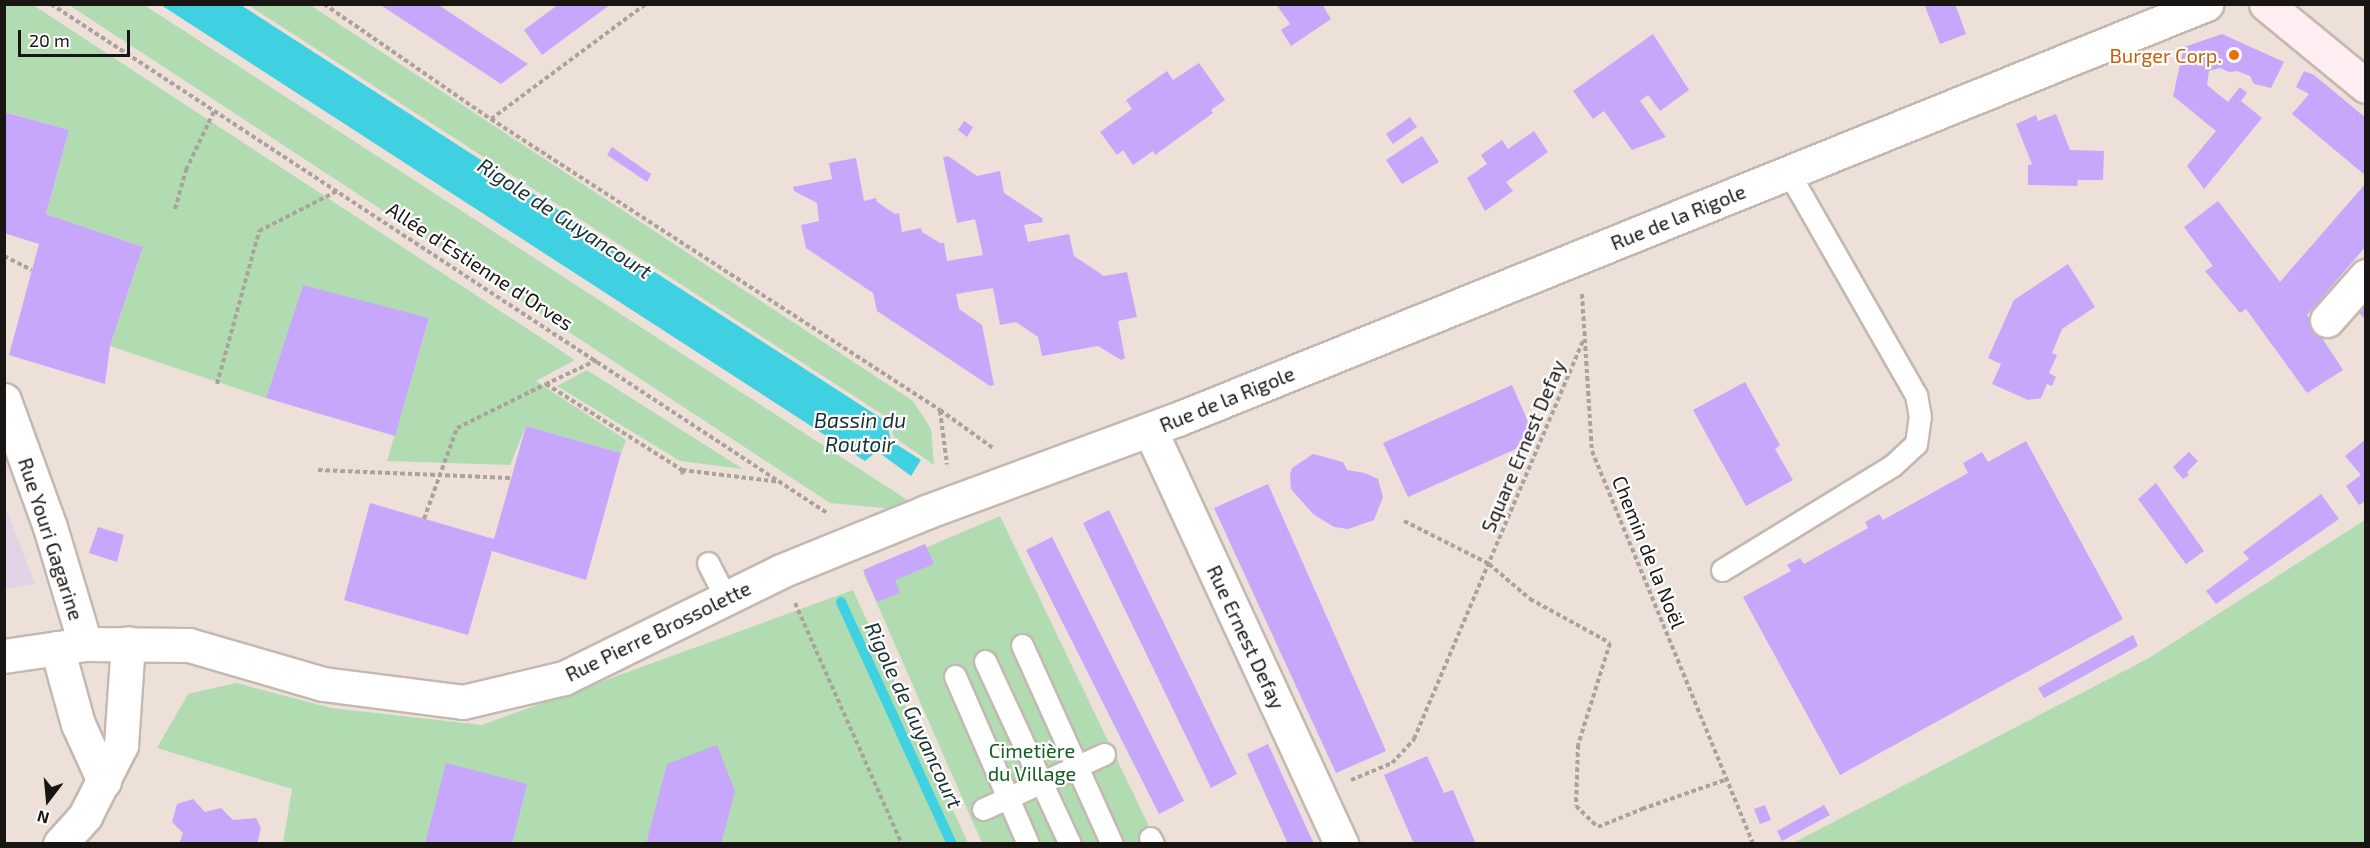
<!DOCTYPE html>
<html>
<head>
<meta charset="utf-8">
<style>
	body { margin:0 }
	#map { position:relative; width:2370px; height:848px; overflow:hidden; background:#ece0d8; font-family:"Exo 2",sans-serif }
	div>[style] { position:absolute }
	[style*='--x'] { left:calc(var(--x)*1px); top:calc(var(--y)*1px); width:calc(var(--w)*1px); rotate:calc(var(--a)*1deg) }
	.education>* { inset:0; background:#e2d3e6 }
	.green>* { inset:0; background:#b1dcb2 }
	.water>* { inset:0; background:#3fd0e1 }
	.stream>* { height:10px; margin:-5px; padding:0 5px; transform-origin:5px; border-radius:5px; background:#3fd0e1 }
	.building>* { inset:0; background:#c7a7fb }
	.path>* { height:4px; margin-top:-2px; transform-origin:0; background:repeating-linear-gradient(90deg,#aba29b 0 4.5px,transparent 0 7.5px) }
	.roads { filter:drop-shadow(2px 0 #c4b9b1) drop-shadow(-2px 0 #c4b9b1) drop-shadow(0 2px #c4b9b1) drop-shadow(0 -2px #c4b9b1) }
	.lane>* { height:21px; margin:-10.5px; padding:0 10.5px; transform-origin:10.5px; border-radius:10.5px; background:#fff }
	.street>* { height:33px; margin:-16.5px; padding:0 16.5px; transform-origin:16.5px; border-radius:16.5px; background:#fff }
	.secondary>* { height:33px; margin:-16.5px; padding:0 16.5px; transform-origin:16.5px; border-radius:16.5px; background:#feedf1 }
	.dots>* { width:16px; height:16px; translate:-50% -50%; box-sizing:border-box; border:3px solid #fff; border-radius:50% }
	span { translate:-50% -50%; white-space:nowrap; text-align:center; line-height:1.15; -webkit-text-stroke:4.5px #fff; paint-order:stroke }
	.food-label { font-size:20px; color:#c56008 }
	.right { translate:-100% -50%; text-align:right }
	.street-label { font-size:20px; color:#191513 }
	.park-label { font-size:20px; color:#136021 }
	.water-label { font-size:21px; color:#193134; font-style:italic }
	.frame { position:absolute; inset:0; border:6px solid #191513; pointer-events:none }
	.north { position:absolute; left:18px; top:770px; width:60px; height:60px; -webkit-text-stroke:4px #fff; paint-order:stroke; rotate:196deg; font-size:16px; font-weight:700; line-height:24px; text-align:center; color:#191513 }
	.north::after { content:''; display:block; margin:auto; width:21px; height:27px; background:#191513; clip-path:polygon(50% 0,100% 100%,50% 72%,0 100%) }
	.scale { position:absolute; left:18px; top:30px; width:112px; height:27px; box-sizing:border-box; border:3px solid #191513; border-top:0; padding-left:8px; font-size:18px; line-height:21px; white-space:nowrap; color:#191513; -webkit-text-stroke:4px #fff; paint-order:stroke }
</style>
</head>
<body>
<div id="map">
	<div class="education">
		<div style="clip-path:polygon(5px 506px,35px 584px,5px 589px)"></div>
	</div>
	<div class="green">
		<div style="clip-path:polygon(4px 5px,33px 5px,575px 360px,536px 381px,626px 440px,621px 453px,526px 426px,510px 465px,387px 461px,429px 319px,303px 285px,266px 398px,110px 346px,143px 247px,46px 214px,69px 130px,5px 112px)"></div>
		<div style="clip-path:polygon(69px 5px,144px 5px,926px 512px,830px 503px)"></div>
		<div style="clip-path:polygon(248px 5px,310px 5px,913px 401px,931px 429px,934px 465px,894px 437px,888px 418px)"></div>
		<div style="clip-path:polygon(587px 370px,743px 469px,680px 461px,557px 386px)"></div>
		<div style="clip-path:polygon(1000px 516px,1157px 843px,982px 843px,864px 574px)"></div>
		<div style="clip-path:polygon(2365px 520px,2365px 843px,1793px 843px,2149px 658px)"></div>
		<div style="clip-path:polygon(853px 590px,968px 843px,283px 843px,292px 789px,157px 748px,188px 694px,236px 683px,331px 708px,482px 725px)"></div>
	</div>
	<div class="water">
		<div style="clip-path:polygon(161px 5px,241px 5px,887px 422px,891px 441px,921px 460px,911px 476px,877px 451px,865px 461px)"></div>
	</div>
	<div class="stream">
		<div style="--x:841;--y:602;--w:266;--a:65.4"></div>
	</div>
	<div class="building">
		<div style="clip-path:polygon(379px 4px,437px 4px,528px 64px,501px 84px)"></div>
		<div style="clip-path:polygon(559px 4px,611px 4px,542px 55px,524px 30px)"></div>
		<div style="clip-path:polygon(1276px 4px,1322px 4px,1331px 19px,1291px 46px,1281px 30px,1290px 24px)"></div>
		<div style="clip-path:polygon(1924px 4px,1955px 4px,1966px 34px,1940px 44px)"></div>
		<div style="clip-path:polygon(1653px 34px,1689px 90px,1660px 111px,1648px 95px,1640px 101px,1666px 137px,1632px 150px,1604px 111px,1593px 119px,1573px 91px)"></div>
		<div style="clip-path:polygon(2222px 34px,2284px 62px,2271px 88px,2254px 84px,2250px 76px,2237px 71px,2229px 72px,2220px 68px,2209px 71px,2207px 85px,2228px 102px,2240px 87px,2247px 93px,2241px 101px,2262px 118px,2204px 189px,2187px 166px,2216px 131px,2173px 96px,2184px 47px)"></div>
		<div style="clip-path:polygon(1199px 63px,1225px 100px,1211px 110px,1213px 113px,1155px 155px,1153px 151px,1133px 165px,1123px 150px,1117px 155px,1100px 132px,1132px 109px,1126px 100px,1167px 71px,1173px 80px)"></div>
		<div style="clip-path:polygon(2304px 71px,2314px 75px,2366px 118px,2366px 176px,2292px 114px,2309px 94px,2296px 87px)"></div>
		<div style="clip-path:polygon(4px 112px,69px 130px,46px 214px,143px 247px,110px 346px,105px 384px,9px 355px,39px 244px,4px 233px)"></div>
		<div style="clip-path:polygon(2056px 114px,2070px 150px,2104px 151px,2103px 180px,2078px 180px,2077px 186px,2028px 185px,2028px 165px,2032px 164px,2016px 124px,2036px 115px,2038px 121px)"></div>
		<div style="clip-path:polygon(1410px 117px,1417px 127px,1393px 144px,1386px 134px)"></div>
		<div style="clip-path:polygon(964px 121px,973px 127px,967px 137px,958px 130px)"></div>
		<div style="clip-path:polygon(1534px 131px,1548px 152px,1506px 182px,1513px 191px,1485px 211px,1467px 178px,1487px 164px,1481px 155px,1502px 140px,1508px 149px)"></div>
		<div style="clip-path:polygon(1422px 136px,1439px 162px,1402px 184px,1386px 160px)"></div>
		<div style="clip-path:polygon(612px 147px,651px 174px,647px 182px,607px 155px)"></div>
		<div style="clip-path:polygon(948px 156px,977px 176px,1000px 171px,1004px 193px,1042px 218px,1043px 222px,1024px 225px,1028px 242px,1069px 234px,1074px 256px,1104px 276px,1127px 272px,1137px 317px,1118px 321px,1125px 358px,1121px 360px,1098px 346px,1042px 356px,1038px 337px,1016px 322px,1000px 325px,993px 288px,956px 294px,959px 309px,982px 325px,994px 385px,990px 386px,877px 311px,873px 293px,806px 248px,801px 225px,819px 221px,817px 203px,794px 191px,793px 187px,832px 179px,829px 163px,856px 158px,864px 201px,876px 198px,877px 202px,895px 214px,899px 213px,902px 232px,921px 228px,922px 232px,940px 243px,944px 243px,947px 261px,983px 255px,975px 219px,957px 223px,943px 157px)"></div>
		<div style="clip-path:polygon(2366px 183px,2366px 246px,2307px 315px,2343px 370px,2307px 393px,2246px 309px,2240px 313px,2205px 271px,2213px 266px,2184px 227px,2218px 201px,2280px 282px)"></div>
		<div style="clip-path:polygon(2068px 264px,2095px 307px,2062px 329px,2052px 353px,2057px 355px,2049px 373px,2056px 377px,2052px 386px,2047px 384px,2041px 398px,2028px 400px,1992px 384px,2001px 364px,1988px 358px,2014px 300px)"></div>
		<div style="clip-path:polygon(303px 285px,429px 318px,395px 436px,266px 398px)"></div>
		<div style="clip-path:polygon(2366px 300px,2366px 320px,2355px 309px)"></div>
		<div style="clip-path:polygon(1745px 382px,1780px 445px,1775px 449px,1793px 480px,1746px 506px,1693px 410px)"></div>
		<div style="clip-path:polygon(1512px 385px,1536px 440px,1408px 497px,1383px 443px)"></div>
		<div style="clip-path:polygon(526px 426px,621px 453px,586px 580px,492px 551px,468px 635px,344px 600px,370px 503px,494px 539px)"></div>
		<div style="clip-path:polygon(2366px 439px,2366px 501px,2359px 505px,2346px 486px,2361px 475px,2345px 456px)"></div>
		<div style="clip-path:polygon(2026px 441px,2123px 619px,1840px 775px,1743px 597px,1791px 571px,1787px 565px,1800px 558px,1804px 564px,1868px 528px,1865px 522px,1879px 514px,1883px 520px,1968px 473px,1963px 463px,1982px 452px,1988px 462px)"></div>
		<div style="clip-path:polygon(2189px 452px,2198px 461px,2187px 472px,2189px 475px,2183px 479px,2173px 467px)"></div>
		<div style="clip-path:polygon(1313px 454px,1343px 462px,1347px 470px,1365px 473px,1378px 479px,1383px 497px,1374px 520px,1348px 529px,1334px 527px,1313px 514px,1291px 489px,1290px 475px,1292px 468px)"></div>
		<div style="clip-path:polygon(2156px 483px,2204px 551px,2186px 564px,2138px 499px)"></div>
		<div style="clip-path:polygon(1268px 484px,1386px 751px,1336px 773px,1214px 508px)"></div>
		<div style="clip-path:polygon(2321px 494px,2339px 519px,2216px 604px,2206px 591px,2249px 559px,2243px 552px)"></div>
		<div style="clip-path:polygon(1109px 510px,1237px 774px,1211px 788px,1083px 523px)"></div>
		<div style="clip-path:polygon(98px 527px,124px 535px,117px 562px,89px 553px)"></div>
		<div style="clip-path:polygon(1052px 537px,1184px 801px,1159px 814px,1026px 550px)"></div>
		<div style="clip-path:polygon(925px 544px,934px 564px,895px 580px,900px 593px,877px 602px,863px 570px)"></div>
		<div style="clip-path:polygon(2133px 635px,2138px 646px,2044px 698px,2038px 688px)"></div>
		<div style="clip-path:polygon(1268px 744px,1314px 844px,1288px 844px,1247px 754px)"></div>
		<div style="clip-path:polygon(717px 745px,735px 791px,721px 844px,646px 844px,667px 764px)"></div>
		<div style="clip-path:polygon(1427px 756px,1444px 793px,1453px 790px,1476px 844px,1414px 844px,1384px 775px)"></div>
		<div style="clip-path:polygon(446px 763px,527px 784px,512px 844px,425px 844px)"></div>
		<div style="clip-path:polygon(193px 799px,205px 812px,221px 808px,233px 820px,256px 818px,261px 828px,257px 844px,179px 844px,183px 833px,172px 822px,177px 804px)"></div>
		<div style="clip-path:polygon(1765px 805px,1771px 820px,1760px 824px,1754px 809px)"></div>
		<div style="clip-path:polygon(1824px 805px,1830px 815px,1782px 841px,1777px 831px)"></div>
	</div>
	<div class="path">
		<div style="--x:51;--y:4;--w:928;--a:33.26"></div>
		<div style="--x:324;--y:4;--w:203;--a:34.6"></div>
		<div style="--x:491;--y:119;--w:535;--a:32.95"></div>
		<div style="--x:940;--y:410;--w:65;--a:35.6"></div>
		<div style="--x:491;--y:119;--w:193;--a:-36.6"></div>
		<div style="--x:175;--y:209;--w:41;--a:-74.2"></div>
		<div style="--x:186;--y:170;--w:65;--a:-64.6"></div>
		<div style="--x:4;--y:256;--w:31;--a:27"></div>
		<div style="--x:1582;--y:294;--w:157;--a:86.4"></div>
		<div style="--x:1592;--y:451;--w:425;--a:67.7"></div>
		<div style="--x:597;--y:360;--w:56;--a:154.8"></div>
		<div style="--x:546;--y:384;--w:161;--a:32.3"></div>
		<div style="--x:682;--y:470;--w:6;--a:81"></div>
		<div style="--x:217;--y:384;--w:159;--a:-74.6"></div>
		<div style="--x:259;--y:231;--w:88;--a:-27.1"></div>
		<div style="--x:940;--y:411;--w:54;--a:82.6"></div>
		<div style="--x:318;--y:470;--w:193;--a:2.4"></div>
		<div style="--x:682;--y:470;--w:100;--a:6.9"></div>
		<div style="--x:424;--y:519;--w:97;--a:-70.1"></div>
		<div style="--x:457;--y:428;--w:99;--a:-26.3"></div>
		<div style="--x:1404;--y:521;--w:95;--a:26.8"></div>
		<div style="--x:1489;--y:564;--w:54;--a:40.5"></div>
		<div style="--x:1530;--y:599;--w:91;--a:28.8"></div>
		<div style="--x:1610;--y:643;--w:107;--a:107.4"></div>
		<div style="--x:1578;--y:745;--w:61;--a:91.9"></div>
		<div style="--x:1576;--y:806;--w:30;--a:44"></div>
		<div style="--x:1598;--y:827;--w:48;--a:-22.2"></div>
		<div style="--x:1642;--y:809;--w:88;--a:-19.3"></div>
		<div style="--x:795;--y:603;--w:264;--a:66.1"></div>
		<div style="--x:1351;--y:780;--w:44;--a:-22.5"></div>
		<div style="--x:1392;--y:763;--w:33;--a:-47"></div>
		<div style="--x:1414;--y:739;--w:435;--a:-67"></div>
	</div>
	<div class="roads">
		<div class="lane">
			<div style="--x:708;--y:563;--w:39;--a:63"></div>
			<div style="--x:1722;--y:570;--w:199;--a:-31.5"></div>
			<div style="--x:1892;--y:466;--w:33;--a:-43"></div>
			<div style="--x:1916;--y:444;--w:27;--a:-82"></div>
			<div style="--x:1920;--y:417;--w:22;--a:-100"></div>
			<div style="--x:1916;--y:395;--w:256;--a:-119.8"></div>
			<div style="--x:1022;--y:645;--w:218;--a:65.7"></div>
			<div style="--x:985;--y:661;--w:202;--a:65.1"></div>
			<div style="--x:955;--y:676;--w:183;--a:66.5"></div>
			<div style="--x:983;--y:809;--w:133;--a:-24.4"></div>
			<div style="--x:1150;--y:838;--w:7;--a:63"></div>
		</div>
		<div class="street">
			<div style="--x:2327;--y:320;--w:59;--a:-48.4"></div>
			<div style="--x:4;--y:400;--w:135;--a:70.1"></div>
			<div style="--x:50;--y:527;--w:122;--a:73.3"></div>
			<div style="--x:1150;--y:430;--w:456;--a:65.2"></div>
			<div style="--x:57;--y:648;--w:79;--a:74.6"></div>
			<div style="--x:78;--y:724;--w:63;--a:65.5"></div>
			<div style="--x:4;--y:656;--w:82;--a:-8.4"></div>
			<div style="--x:85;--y:644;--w:104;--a:0.6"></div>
			<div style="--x:189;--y:645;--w:140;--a:16.2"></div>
			<div style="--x:323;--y:684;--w:141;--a:7.3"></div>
			<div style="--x:463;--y:702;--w:104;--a:-13.4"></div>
			<div style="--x:564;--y:678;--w:242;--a:-26.2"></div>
			<div style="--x:781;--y:571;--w:157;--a:-22.1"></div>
			<div style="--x:926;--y:512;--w:269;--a:-20.3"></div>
			<div style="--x:1178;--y:419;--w:1109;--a:-21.98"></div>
			<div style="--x:60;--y:844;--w:38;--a:-48"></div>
			<div style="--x:85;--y:816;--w:80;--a:-63.1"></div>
			<div style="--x:121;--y:745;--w:102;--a:-86.1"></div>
		</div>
		<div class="secondary">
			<div style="--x:2266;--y:4;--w:129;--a:39.4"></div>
		</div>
	</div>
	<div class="dots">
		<div style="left:2234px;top:55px;background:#e8710a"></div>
	</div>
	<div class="food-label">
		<span class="right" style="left:2222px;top:55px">Burger Corp.</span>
	</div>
	<div class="street-label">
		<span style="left:1678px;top:217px;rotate:-22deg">Rue de la Rigole</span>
		<span style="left:480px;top:266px;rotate:33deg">Allée d'Estienne d'Orves</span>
		<span style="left:1227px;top:399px;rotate:-22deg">Rue de la Rigole</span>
		<span style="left:1523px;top:446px;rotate:-67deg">Square Ernest Defay</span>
		<span style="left:51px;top:539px;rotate:72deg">Rue Youri Gagarine</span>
		<span style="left:1649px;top:552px;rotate:68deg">Chemin de la Noël</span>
		<span style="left:658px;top:631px;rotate:-26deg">Rue Pierre Brossolette</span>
		<span style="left:1246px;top:637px;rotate:65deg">Rue Ernest Defay</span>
	</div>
	<div class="park-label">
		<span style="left:1032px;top:762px">Cimetière<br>du Village</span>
	</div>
	<div class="water-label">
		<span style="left:565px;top:218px;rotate:33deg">Rigole de Guyancourt</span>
		<span style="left:860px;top:432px">Bassin du<br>Routoir</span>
		<span style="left:914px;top:715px;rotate:65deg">Rigole de Guyancourt</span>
	</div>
	<div class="frame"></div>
	<div class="north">N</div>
	<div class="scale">20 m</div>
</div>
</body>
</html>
